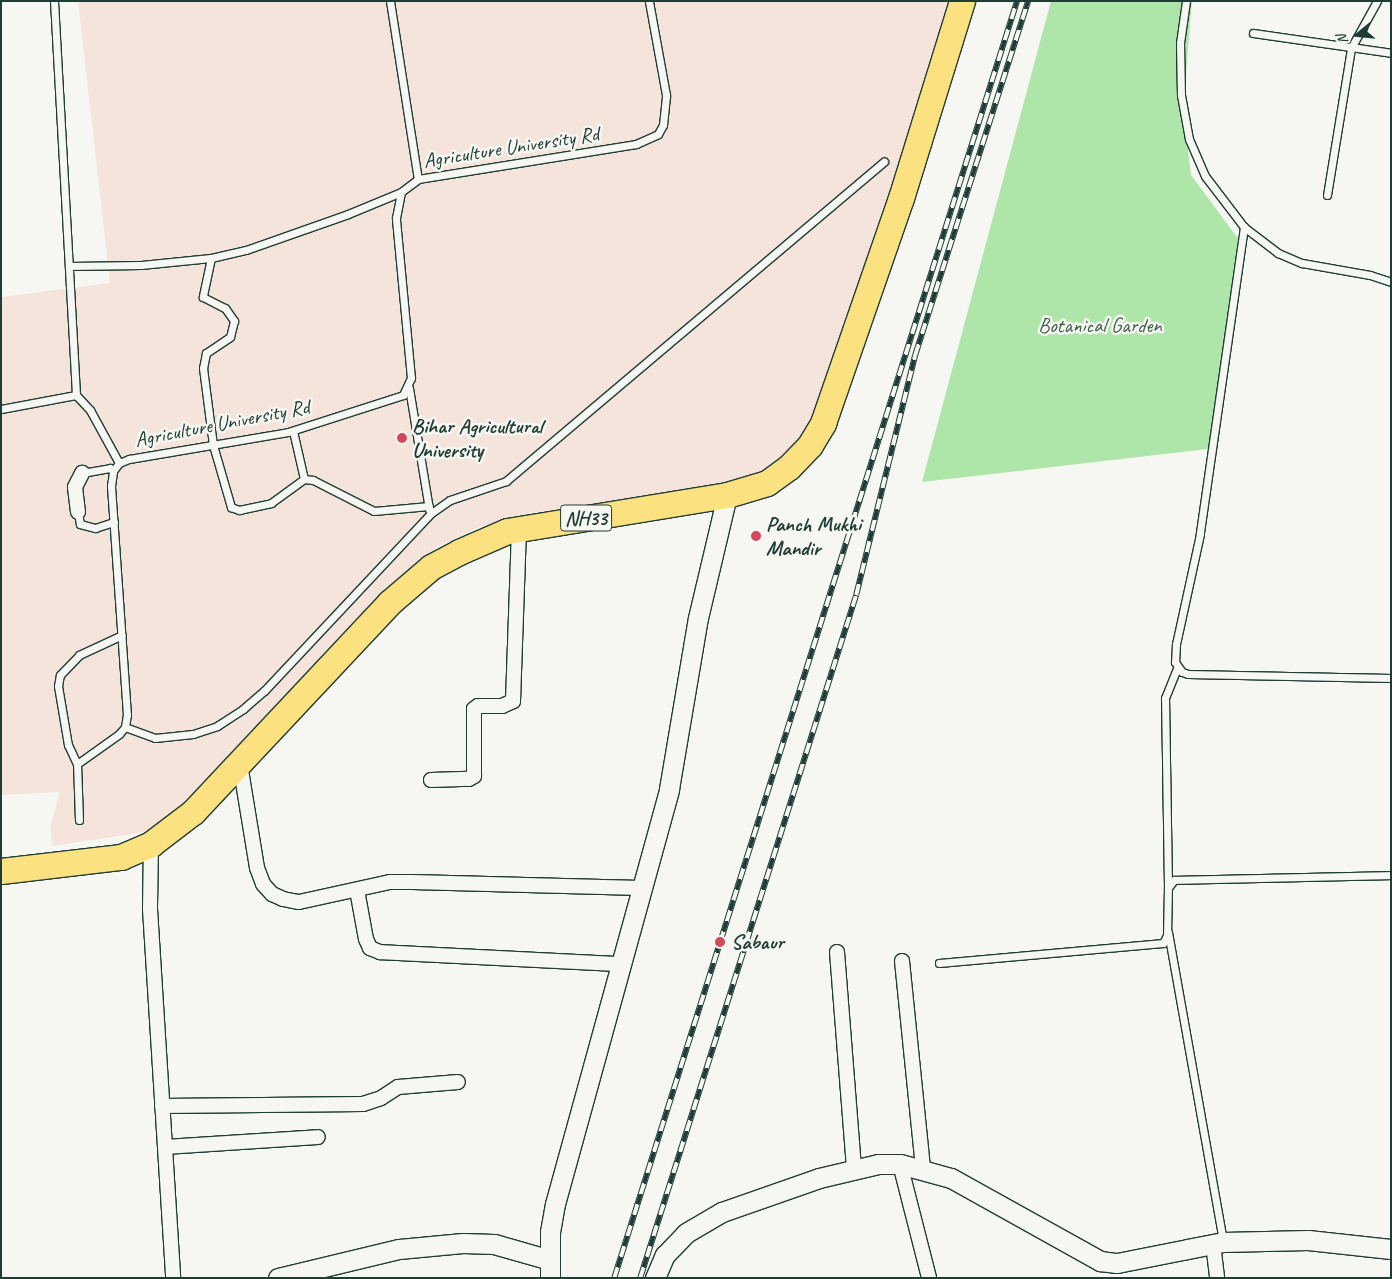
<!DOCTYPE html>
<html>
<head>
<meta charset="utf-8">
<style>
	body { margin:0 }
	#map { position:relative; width:1392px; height:1279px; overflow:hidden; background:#f6f6f2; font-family:Caveat,sans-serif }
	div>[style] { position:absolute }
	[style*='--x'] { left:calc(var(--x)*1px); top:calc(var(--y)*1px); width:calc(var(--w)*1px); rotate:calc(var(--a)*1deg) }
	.built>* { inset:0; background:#f5e4db }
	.green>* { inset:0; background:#aee5a9 }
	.roads { filter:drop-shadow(1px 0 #1f3d34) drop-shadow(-1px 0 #1f3d34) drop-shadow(0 1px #1f3d34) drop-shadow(0 -1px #1f3d34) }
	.lane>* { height:7px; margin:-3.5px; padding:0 3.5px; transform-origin:3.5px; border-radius:3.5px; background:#f6f6f2 }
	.street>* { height:14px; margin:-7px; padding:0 7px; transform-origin:7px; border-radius:7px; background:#f6f6f2 }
	.secondary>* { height:19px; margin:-9.5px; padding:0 9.5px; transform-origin:9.5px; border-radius:9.5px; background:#f6f6f2 }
	.highway>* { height:25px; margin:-12.5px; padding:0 12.5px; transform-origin:12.5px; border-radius:12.5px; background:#fbe180 }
	.rail>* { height:5.5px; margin-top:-2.75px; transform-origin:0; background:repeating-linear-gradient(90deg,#f6f6f2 0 11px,#1f3d34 0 22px); box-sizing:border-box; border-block:1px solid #1f3d34 }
	.dots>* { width:14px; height:14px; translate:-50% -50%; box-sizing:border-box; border:2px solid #f6f6f2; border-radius:50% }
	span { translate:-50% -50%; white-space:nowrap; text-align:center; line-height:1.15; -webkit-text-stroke:5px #f6f6f2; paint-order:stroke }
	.shield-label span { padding:1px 4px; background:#f6f6f2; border:1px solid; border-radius:4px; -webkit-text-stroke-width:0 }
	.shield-label { font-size:20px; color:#1f3d34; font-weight:700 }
	.street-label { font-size:21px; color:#1f3d34 }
	.park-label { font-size:21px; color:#3c5f4b }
	.poi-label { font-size:21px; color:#1f3d34; font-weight:700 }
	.left { translate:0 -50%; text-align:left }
	.frame { position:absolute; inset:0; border:2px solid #1f3d34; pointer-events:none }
	.north { position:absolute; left:1332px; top:10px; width:50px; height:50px; -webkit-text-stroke:4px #f6f6f2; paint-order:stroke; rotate:253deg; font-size:14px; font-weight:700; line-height:20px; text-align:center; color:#1f3d34 }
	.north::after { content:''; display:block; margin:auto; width:18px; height:22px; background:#1f3d34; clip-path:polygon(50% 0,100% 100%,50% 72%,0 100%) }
</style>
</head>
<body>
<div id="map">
	<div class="built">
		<div style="clip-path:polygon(78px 1px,953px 1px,815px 420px,789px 456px,760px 476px,712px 490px,537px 512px,479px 527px,437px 547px,206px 792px,157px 830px,53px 846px,50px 828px,60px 792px,1px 795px,1px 297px,110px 283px)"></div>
	</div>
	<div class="green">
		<div style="clip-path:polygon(1051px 1px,1192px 1px,1183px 109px,1191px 175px,1242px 244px,1216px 448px,922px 482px)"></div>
	</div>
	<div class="roads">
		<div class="lane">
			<div style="--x:54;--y:1;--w:395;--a:86.8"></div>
			<div style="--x:390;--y:1;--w:180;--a:81.1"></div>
			<div style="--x:1186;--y:1;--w:42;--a:98.1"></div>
			<div style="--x:1180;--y:43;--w:52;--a:88.9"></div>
			<div style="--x:1181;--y:95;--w:45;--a:79.7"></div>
			<div style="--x:1189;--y:139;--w:40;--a:66.6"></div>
			<div style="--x:1205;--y:176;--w:64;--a:52.6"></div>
			<div style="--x:1244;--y:227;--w:43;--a:37.4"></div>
			<div style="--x:1278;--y:253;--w:26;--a:23"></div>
			<div style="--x:1302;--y:263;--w:69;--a:10"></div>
			<div style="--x:1370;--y:275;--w:22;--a:18"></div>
			<div style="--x:1253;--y:33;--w:139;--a:8.2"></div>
			<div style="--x:1327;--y:195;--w:149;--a:-80.7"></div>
			<div style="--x:1351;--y:48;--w:54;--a:-61"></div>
			<div style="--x:1244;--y:227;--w:310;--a:98.2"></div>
			<div style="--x:1200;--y:534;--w:113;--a:102.3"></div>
			<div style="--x:1176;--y:644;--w:18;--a:93"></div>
			<div style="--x:1175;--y:662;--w:12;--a:55"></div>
			<div style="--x:1182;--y:672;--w:6;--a:18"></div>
			<div style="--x:1188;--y:674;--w:203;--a:1.1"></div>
			<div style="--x:211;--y:258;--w:40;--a:102"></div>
			<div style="--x:203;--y:297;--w:25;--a:27"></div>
			<div style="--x:225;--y:308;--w:16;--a:55"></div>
			<div style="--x:234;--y:321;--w:16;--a:104"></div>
			<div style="--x:230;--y:337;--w:29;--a:146"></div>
			<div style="--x:206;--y:353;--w:15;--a:101"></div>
			<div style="--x:203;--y:368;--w:78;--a:82.6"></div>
			<div style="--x:213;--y:445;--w:65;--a:73.8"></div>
			<div style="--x:231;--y:507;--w:9;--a:21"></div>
			<div style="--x:239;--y:510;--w:33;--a:-12"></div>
			<div style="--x:271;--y:503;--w:41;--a:-36"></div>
			<div style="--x:304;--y:479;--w:9;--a:6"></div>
			<div style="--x:313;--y:480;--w:68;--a:26.9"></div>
			<div style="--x:374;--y:511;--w:55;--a:-5.2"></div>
			<div style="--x:69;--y:266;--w:72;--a:-0.8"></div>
			<div style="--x:141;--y:265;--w:70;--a:-5.7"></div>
			<div style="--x:211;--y:258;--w:36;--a:-13"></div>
			<div style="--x:246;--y:250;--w:108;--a:-19.4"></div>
			<div style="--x:348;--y:214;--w:57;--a:-22.5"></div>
			<div style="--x:409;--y:388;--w:123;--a:80.6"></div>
			<div style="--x:1;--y:409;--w:76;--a:-10.6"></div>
			<div style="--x:76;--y:395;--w:21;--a:47"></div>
			<div style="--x:90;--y:410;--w:60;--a:61.3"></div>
			<div style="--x:293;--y:431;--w:49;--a:77.1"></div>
			<div style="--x:82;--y:473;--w:28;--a:-10"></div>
			<div style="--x:110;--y:468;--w:4;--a:45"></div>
			<div style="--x:78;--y:512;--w:12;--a:81"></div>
			<div style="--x:80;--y:524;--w:16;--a:15"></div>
			<div style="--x:95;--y:528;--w:20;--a:-18"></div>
			<div style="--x:125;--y:727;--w:32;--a:20"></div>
			<div style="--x:155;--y:738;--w:38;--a:-6"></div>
			<div style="--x:193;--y:734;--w:25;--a:-18"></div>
			<div style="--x:217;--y:726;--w:31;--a:-33"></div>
			<div style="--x:243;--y:709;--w:28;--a:-41"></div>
			<div style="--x:264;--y:691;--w:243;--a:-46.8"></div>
			<div style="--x:430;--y:514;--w:24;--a:-35"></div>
			<div style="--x:450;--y:500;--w:59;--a:-18.7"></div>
			<div style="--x:506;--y:481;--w:495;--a:-40.2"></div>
			<div style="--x:77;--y:764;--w:21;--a:-115"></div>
			<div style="--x:68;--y:745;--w:60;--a:-99.6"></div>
			<div style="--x:58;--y:686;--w:11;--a:-80"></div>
			<div style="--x:60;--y:675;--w:28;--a:-46"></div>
			<div style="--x:79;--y:655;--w:47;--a:-24.9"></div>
			<div style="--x:79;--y:820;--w:56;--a:-92"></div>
			<div style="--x:77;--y:764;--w:52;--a:-35.5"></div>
			<div style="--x:119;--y:734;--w:9;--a:-49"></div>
			<div style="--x:125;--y:727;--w:12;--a:-81"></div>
			<div style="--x:127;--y:715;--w:230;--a:-94"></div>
			<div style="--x:111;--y:486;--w:15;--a:-82"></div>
			<div style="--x:113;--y:471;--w:10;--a:-53"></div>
			<div style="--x:119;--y:463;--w:11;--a:-22"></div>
			<div style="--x:129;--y:459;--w:161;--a:-9.6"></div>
			<div style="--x:288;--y:432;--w:121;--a:-17.8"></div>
			<div style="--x:403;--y:395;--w:19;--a:-65"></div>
			<div style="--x:411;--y:378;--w:161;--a:-95.4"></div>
			<div style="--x:396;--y:218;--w:26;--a:-79"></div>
			<div style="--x:401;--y:192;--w:21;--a:-37"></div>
			<div style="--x:418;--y:179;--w:221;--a:-9.1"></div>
			<div style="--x:636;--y:144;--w:24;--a:-24"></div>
			<div style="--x:658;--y:134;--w:10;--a:-61"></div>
			<div style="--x:663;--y:125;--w:30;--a:-84"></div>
			<div style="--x:666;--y:95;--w:96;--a:-100.3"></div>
			<div style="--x:1168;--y:887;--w:189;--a:-90.9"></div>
			<div style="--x:1165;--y:698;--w:32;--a:-68"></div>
			<div style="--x:1168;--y:932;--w:315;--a:79.9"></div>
			<div style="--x:939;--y:963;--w:225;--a:-5.1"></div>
			<div style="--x:1163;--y:943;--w:9;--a:-63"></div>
			<div style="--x:1167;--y:935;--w:47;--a:-88.8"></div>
			<div style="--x:1168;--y:888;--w:10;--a:-53"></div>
			<div style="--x:1174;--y:880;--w:217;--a:-1.3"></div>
		</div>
		<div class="street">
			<div style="--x:78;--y:512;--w:25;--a:-97"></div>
			<div style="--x:75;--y:487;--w:16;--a:-63"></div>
			<div style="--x:240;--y:764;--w:105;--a:80.7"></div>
			<div style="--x:257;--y:868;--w:17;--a:69"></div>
			<div style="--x:263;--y:884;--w:13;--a:48"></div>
			<div style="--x:272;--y:894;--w:12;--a:24"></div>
			<div style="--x:283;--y:899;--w:16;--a:11"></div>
			<div style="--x:299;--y:902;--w:93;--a:-12.4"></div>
			<div style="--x:390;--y:882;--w:22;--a:0"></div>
			<div style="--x:412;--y:882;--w:229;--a:1.5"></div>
			<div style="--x:431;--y:780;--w:38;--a:-2"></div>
			<div style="--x:469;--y:779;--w:6;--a:-31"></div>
			<div style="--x:474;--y:776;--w:67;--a:-90"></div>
			<div style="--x:474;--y:709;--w:5;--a:-37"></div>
			<div style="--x:478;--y:706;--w:24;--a:0"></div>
			<div style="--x:502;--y:706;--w:12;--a:-24"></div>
			<div style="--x:513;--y:701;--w:172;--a:-88"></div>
			<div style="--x:151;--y:844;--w:65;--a:90.9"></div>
			<div style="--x:150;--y:909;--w:370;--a:86.4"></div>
			<div style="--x:357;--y:890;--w:50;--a:79.6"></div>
			<div style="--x:366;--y:939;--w:10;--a:66"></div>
			<div style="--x:370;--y:948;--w:11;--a:22"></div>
			<div style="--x:380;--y:952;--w:240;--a:2.9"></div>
			<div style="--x:837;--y:952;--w:217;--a:85.5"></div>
			<div style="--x:902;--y:961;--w:209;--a:84.2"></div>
			<div style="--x:162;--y:1106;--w:201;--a:-0.6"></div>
			<div style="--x:363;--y:1104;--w:19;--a:-18"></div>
			<div style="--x:381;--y:1098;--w:20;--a:-33"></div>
			<div style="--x:398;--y:1087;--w:60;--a:-4.8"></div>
			<div style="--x:165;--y:1147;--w:153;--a:-3.7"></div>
			<div style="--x:900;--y:1164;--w:118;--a:75.7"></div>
			<div style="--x:1213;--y:1244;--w:34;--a:83"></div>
		</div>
		<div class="secondary">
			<div style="--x:278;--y:1278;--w:124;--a:-13.5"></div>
			<div style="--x:399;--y:1249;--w:64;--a:-5.4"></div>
			<div style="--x:463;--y:1243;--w:31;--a:2"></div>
			<div style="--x:494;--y:1244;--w:58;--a:15.9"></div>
			<div style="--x:550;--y:1278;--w:46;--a:-90"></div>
			<div style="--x:550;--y:1232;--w:28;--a:-80"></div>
			<div style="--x:555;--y:1204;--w:430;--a:-74.6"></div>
			<div style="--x:669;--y:789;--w:173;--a:-80.4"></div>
			<div style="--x:698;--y:618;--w:126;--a:-76.7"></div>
			<div style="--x:655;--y:1278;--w:25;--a:-67"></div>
			<div style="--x:665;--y:1255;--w:30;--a:-46"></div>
			<div style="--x:686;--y:1233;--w:42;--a:-30.3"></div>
			<div style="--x:722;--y:1212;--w:103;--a:-19.3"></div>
			<div style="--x:819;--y:1178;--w:61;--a:-13.3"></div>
			<div style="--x:878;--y:1164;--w:22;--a:0"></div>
			<div style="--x:900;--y:1164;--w:53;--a:15.4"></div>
			<div style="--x:951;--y:1178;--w:171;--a:29.1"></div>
			<div style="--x:1100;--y:1261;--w:17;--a:7"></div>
			<div style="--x:1117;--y:1263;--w:108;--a:-11.2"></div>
			<div style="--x:1223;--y:1242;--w:85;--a:-1.3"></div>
			<div style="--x:1308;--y:1240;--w:83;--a:6.2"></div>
		</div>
		<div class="highway">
			<div style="--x:1;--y:871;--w:121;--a:-6.7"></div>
			<div style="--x:121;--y:857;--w:33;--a:-23"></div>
			<div style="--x:151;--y:844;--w:53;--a:-37.3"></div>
			<div style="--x:193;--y:812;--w:287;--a:-46.8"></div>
			<div style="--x:389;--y:603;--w:55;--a:-40.6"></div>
			<div style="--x:431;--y:567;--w:32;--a:-28"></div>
			<div style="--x:459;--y:552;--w:52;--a:-23.6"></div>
			<div style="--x:507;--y:531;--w:223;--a:-9.3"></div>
			<div style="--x:727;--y:495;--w:42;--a:-16.7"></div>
			<div style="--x:767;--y:483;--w:27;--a:-36"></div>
			<div style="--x:789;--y:467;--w:30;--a:-46"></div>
			<div style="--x:810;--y:445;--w:26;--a:-59"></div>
			<div style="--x:823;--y:423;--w:238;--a:-70.9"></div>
			<div style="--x:901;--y:198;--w:206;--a:-72.8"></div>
		</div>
	</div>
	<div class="rail">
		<div style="--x:614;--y:1278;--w:1339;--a:-72.49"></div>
		<div style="--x:640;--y:1278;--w:716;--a:-72.45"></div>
		<div style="--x:856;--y:595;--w:247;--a:-76.2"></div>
		<div style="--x:915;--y:355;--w:372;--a:-72.3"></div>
	</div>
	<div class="dots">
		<div style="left:402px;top:438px;background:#d1495b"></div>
		<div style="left:756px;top:536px;background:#d1495b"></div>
		<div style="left:720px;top:942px;background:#d1495b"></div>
	</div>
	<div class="shield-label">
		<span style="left:586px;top:518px">NH33</span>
	</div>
	<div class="street-label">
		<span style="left:511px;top:147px;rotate:-9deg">Agriculture University Rd</span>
		<span style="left:222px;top:423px;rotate:-11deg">Agriculture University Rd</span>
	</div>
	<div class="park-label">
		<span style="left:1100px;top:325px">Botanical Garden</span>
	</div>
	<div class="poi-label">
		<span class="left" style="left:412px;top:438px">Bihar Agricultural<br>University</span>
		<span class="left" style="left:766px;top:536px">Panch Mukhi<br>Mandir</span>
		<span class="left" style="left:731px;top:942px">Sabaur</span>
	</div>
	<div class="frame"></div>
	<div class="north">N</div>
</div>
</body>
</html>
